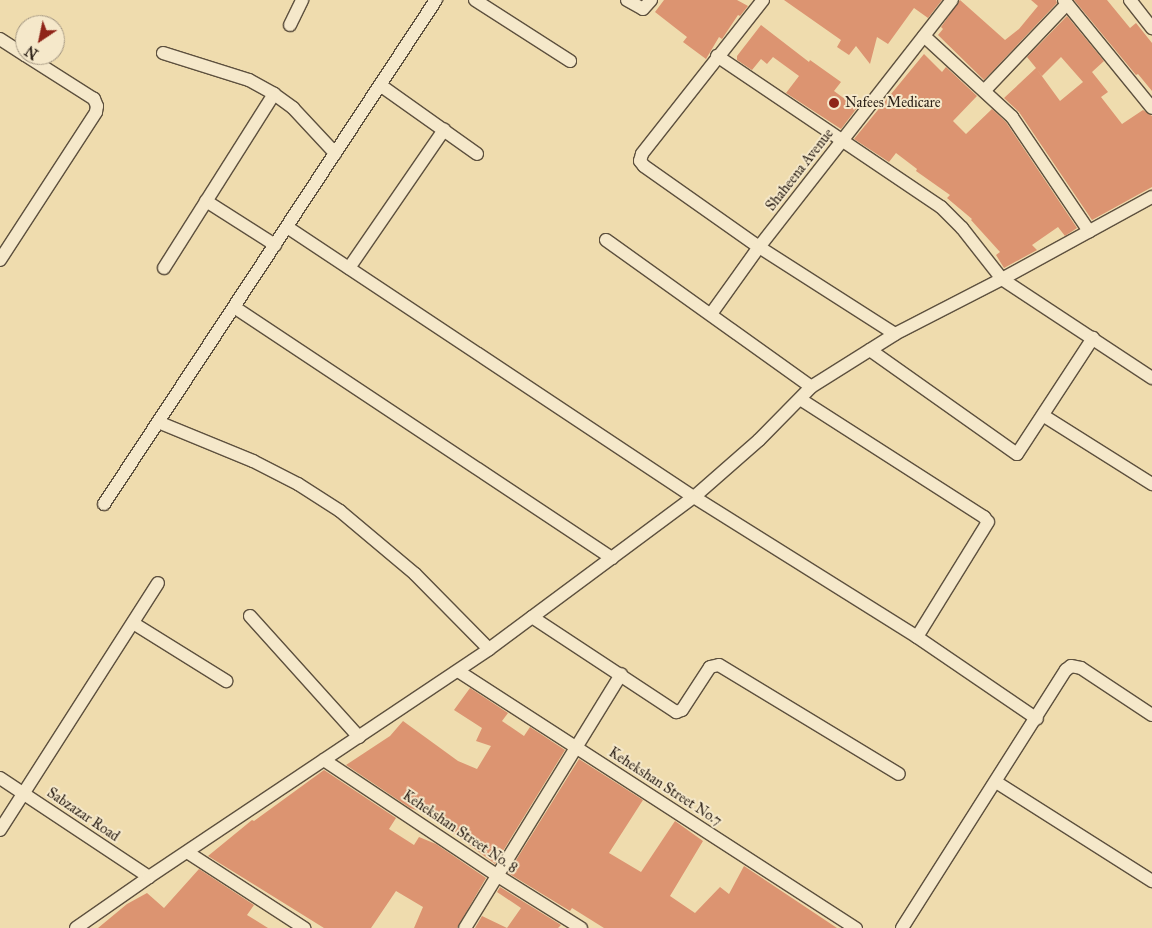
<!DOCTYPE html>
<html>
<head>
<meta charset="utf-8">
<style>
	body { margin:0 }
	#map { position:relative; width:1152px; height:928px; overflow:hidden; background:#efdcae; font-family:"IM FELL Great Primer",serif }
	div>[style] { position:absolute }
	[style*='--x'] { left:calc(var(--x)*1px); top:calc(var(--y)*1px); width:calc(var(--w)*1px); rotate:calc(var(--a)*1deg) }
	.building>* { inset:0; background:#dc9471 }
	.roads { filter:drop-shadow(1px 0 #5d503e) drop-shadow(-1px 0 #5d503e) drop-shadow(0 1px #5d503e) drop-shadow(0 -1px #5d503e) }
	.street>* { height:12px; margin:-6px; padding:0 6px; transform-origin:6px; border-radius:6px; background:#f5e8ca }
	.dots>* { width:14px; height:14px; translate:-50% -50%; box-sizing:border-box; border:2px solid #f5e8ca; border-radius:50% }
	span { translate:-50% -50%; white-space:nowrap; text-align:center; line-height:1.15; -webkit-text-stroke:4px #f5e8ca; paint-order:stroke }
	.poi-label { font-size:14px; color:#2c2118 }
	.left { translate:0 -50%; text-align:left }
	.street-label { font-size:14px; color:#2c2118 }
	.north { position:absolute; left:15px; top:15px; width:50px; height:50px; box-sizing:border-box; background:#f5e8ca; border:1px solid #a59883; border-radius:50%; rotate:214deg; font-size:14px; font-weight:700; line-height:20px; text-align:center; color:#2c2118 }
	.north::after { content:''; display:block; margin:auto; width:18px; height:22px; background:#8f2418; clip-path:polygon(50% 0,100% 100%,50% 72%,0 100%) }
</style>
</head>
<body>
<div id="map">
	<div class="building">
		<div style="clip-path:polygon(664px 0,737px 0,748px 6px,740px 16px,738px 15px,722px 39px,719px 37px,706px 59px,683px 42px,687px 37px,655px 12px)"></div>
		<div style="clip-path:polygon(784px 0,942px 0,928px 18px,914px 8px,888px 44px,877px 37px,870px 64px,856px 46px,849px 55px,837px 47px,841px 40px)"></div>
		<div style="clip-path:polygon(960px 0,1005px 40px,1019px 29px,1038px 6px,1031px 0,1056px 0,1057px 3px,984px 80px,938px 35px,943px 29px,941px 27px)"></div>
		<div style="clip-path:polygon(1074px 0,1107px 0,1130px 28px,1136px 23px,1152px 43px,1152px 91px,1138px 74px,1136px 75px)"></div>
		<div style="clip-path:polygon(evenodd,1067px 16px,1104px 61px,1092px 72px,1108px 92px,1101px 97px,1122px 124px,1143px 110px,1152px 116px,1152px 187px,1092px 220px,1019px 112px,1004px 98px,1036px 68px,1027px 57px,1067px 16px,1061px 57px,1083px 82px,1060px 101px,1036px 68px,1042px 76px,1061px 57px)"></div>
		<div style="clip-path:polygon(761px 25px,809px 62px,810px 60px,841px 82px,834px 91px,857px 108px,841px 129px,786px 93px,799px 76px,773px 57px,767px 64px,761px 59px,752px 70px,737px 60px,737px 56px)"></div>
		<div style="clip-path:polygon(924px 54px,942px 72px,946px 67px,977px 96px,953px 121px,966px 134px,992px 109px,1006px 122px,1077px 228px,1065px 236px,1058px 227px,1032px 245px,1037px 250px,1004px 268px,996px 255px,1000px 252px,971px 220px,972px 219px,947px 198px,950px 195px,916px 171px,917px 169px,896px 153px,889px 162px,854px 139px)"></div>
		<div style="clip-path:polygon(470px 688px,508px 713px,502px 721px,524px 736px,530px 727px,565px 750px,495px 864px,426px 813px,410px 808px,346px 765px,390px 736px,403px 721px,458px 761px,477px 769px,491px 746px,476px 741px,482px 728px,454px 710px)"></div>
		<div style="clip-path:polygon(579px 759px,643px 800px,609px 853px,641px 872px,675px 821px,703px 841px,670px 896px,695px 913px,720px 887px,729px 894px,744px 866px,837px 928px,604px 928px,572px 908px,570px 911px,508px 873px)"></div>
		<div style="clip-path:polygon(324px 770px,396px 818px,389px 829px,414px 845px,419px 837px,436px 844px,486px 878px,457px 928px,414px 928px,423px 907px,396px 891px,371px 928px,324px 928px,208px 856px,252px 820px,254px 821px)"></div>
		<div style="clip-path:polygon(199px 869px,254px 905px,247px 915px,268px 928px,98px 928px,127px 904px,147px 893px,164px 908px)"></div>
		<div style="clip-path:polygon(500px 887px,561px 925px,558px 928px,475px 928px,482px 916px,507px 928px,521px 908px,497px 892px)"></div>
	</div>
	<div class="roads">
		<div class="street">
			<div style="--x:475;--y:0;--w:113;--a:32.7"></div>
			<div style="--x:627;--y:0;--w:18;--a:29"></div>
			<div style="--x:643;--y:9;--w:12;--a:-48"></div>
			<div style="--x:763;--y:0;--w:196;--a:128.2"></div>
			<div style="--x:642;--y:154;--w:7;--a:106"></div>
			<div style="--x:640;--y:161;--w:6;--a:51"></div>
			<div style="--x:644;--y:166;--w:141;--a:35.2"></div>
			<div style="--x:759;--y:247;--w:161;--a:32.6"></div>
			<div style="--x:1064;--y:0;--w:139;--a:50.8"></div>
			<div style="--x:1130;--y:0;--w:36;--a:52"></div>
			<div style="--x:290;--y:25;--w:28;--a:-64"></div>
			<div style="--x:924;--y:36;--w:120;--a:42.6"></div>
			<div style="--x:1012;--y:117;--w:138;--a:56"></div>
			<div style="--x:0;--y:39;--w:30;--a:33"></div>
			<div style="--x:163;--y:53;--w:90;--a:17.4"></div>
			<div style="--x:249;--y:80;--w:29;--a:29"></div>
			<div style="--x:274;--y:94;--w:24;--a:36"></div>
			<div style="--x:293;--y:108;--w:62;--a:47"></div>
			<div style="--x:717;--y:56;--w:270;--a:34"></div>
			<div style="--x:941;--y:207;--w:30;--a:45"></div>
			<div style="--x:962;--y:228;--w:65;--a:51.9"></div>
			<div style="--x:1002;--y:279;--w:180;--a:33.4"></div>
			<div style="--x:380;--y:85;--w:119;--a:35.4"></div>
			<div style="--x:985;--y:90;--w:119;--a:-46.4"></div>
			<div style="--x:206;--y:201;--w:82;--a:32.5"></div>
			<div style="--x:287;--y:227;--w:488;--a:33.6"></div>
			<div style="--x:694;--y:497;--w:263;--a:32.1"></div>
			<div style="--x:917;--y:637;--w:145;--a:34.3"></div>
			<div style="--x:606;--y:240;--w:252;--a:35.6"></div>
			<div style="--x:0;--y:260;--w:176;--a:-57"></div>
			<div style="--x:96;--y:112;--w:6;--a:-81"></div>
			<div style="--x:97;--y:106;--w:8;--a:-113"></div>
			<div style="--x:94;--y:99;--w:82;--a:-147.5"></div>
			<div style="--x:164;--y:268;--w:206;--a:-57.7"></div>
			<div style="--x:349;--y:268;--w:168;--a:-55.5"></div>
			<div style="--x:234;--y:307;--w:454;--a:33.6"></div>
			<div style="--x:711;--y:314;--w:82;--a:-54.4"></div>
			<div style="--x:759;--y:247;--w:313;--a:-52"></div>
			<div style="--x:870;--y:350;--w:180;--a:35.3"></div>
			<div style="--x:1017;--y:454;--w:139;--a:-56.8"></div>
			<div style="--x:800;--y:399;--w:219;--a:32.7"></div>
			<div style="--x:984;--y:517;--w:6;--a:51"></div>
			<div style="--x:988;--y:522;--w:135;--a:121.7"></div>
			<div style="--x:1044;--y:416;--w:128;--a:32.2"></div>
			<div style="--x:158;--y:422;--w:103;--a:22.3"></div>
			<div style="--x:253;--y:461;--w:51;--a:27.1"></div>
			<div style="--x:298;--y:484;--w:50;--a:32.7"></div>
			<div style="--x:340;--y:511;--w:98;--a:40"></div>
			<div style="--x:415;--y:574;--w:105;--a:45.4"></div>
			<div style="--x:104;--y:504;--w:604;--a:-56.63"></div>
			<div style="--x:250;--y:616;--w:163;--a:48"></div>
			<div style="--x:532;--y:617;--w:173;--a:33.4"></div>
			<div style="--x:676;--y:712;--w:6;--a:-18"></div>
			<div style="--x:682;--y:710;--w:51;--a:-56.9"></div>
			<div style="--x:710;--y:667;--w:9;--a:-13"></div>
			<div style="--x:719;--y:665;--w:210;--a:31.2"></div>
			<div style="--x:133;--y:623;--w:110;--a:31.9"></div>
			<div style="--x:458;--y:671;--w:474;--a:32.9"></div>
			<div style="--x:324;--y:760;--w:209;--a:33.7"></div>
			<div style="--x:498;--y:876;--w:98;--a:32.1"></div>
			<div style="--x:0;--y:778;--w:179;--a:33.6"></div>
			<div style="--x:996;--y:782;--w:185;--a:32.4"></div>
			<div style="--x:0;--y:830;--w:293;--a:-57.4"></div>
			<div style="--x:187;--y:852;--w:140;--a:33"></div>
			<div style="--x:76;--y:928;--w:89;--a:-34.9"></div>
			<div style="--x:149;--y:877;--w:409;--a:-33.8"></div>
			<div style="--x:489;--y:649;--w:255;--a:-36.6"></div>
			<div style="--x:694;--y:497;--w:86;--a:-41.2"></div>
			<div style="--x:759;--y:440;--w:74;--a:-45.5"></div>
			<div style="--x:811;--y:387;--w:99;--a:-32.2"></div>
			<div style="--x:895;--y:334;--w:120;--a:-27.2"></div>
			<div style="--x:1002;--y:279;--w:171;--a:-28.7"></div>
			<div style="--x:465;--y:928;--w:298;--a:-58.4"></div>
			<div style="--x:902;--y:928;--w:306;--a:-57.6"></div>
			<div style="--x:1066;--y:670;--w:6;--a:-39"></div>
			<div style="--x:1071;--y:666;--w:10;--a:11"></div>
			<div style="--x:1081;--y:668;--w:85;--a:33.5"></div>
		</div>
	</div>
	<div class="dots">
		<div style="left:834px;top:103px;background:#8f2418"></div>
	</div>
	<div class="poi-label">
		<span class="left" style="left:845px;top:103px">Nafees Medicare</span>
	</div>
	<div class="street-label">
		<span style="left:800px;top:170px;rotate:-52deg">Shaheena Avenue</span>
		<span style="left:665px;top:787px;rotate:33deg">Kehekshan Street No.7</span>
		<span style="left:83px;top:815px;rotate:34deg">Sabzazar Road</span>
		<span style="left:460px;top:832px;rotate:34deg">Kehekshan Street No. 8</span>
	</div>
	<div class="north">N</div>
</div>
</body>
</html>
